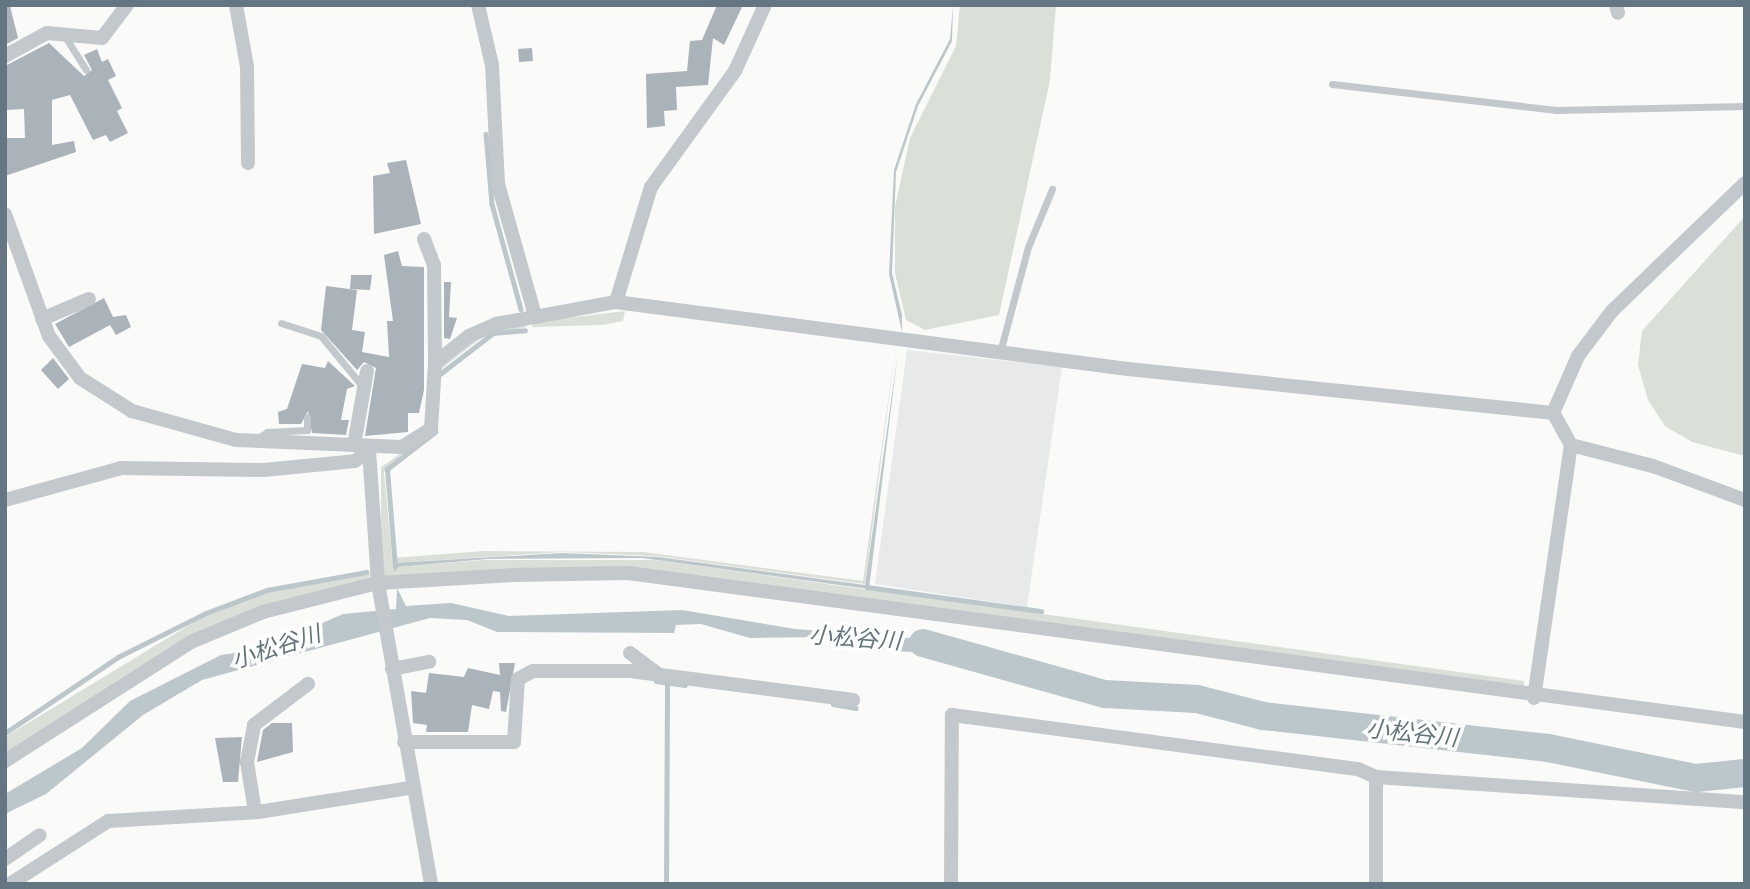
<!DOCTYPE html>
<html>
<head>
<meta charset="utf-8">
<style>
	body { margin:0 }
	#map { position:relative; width:1750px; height:889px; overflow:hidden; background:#fafaf8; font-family:Helvetica,"Noto Sans JP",sans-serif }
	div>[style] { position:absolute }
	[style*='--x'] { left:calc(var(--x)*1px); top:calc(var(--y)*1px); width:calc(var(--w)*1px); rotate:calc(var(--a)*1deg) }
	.built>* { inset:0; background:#e8e9e9 }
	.green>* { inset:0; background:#dadfd7 }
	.water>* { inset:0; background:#bbc7cb }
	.stream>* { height:4.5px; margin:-2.25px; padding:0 2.25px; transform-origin:2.25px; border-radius:2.25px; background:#bbc7cb }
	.river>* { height:28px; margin:-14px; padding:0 14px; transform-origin:14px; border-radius:14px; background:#bbc7cb }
	.building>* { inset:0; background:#aab3b9 }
	.lane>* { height:7px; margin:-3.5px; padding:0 3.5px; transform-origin:3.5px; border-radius:3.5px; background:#c3c8cc }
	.street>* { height:14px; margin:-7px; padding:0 7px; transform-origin:7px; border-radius:7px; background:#c3c8cc }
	span { translate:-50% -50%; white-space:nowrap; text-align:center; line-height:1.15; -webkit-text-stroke:7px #fff; paint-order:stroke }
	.water-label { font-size:23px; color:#60757c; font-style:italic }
	.frame { position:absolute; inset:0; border:7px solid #657683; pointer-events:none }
</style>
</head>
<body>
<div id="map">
	<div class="built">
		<div style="clip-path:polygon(907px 350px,1062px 367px,1027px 607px,875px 584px)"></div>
	</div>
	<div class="green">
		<div style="clip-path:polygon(960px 5px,1056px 5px,1050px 80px,999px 315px,925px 330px,906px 320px,895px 273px,895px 207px,910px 138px,956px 46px)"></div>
		<div style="clip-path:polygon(1745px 216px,1745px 456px,1692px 442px,1665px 426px,1648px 400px,1638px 365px,1642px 331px)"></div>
		<div style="clip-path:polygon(625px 311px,623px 321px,602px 325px,532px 327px,534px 322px)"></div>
		<div style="clip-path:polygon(524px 323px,526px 327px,482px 337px,440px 370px,435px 423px,432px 435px,384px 472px,392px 558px,484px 551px,643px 552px,863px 581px,896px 344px,865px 584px,657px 556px,562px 552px,393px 563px,394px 574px,398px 567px,485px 560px,655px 560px,1524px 681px,1524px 688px,661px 575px,565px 570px,389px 580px,381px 572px,381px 467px,432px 432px,437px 374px,444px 361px,482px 333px)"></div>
		<div style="clip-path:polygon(372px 573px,367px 581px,214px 628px,5px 756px,5px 737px,204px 616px,266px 593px)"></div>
	</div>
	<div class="water">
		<div style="clip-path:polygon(953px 5px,952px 41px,918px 106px,896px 172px,892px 273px,902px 315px,902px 332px,889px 274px,894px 170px,916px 104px,950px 39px)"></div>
		<div style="clip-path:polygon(898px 352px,869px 589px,642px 558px,488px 559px,398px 567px,394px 573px,393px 563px,561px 553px,659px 557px,865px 585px)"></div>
		<div style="clip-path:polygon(397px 588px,406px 606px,451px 603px,509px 616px,682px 610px,795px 629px,937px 640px,965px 654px,863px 650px,822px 637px,750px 638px,701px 624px,676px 625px,674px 633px,497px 632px,467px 620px,430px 618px,202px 680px,143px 715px,46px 794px,5px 814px,5px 794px,82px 748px,130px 701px,221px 655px,263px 649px,343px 614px,396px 609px)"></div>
	</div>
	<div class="stream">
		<div style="--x:486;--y:134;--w:70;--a:85.1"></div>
		<div style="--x:492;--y:204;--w:109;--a:74.6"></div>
		<div style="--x:440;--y:374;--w:67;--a:-37.7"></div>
		<div style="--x:493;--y:333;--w:32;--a:-5"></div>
		<div style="--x:395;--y:567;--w:98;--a:-94.7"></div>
		<div style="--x:387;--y:469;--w:61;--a:-37.6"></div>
		<div style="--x:867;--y:587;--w:176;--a:7.9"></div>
		<div style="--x:656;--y:681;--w:29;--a:8"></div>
		<div style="--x:833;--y:704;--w:23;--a:10"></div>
		<div style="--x:5;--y:733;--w:136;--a:-33.9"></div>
		<div style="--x:118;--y:657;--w:98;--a:-26.6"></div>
		<div style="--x:206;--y:613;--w:65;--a:-20.7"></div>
		<div style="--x:267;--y:590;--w:101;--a:-10.3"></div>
		<div style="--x:666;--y:884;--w:201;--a:-89.7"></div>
	</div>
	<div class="river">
		<div style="--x:923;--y:643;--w:189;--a:15.7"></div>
		<div style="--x:1105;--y:694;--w:92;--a:3.1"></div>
		<div style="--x:1197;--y:699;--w:68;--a:14.4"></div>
		<div style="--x:1263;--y:716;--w:287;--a:6.4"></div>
		<div style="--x:1548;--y:748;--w:151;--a:11.5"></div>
		<div style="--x:1696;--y:778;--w:49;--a:-5.8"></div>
	</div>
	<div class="building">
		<div style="clip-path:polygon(717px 5px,743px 5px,724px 45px,713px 38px,708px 85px,676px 87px,677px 110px,664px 111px,665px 126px,647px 128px,646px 74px,687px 71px,690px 41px,702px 40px)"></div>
		<div style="clip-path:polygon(5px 6px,10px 6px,18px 38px,5px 45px)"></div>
		<div style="clip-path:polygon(49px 43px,84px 76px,92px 70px,84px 55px,97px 49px,102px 62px,108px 59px,116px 76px,108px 80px,122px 108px,117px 111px,128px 133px,110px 142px,106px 135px,93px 140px,70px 95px,52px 100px,52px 145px,74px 141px,76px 152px,5px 176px,5px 138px,25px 138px,24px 109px,5px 110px,5px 66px)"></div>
		<div style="clip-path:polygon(532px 48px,533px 61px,519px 62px,518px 49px)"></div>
		<div style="clip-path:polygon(406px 160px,421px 224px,374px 234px,373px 176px,390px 173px,387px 163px)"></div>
		<div style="clip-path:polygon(398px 251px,402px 266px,424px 267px,424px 390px,419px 413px,408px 413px,408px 432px,365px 436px,376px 368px,364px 362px,357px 370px,321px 330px,326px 286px,357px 290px,352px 330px,365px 332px,362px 352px,389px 357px,387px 321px,393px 321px,384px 255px)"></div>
		<div style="clip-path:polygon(351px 275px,372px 275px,370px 290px,350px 289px)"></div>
		<div style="clip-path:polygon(444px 282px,451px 282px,449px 317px,457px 318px,450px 339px,444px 338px)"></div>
		<div style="clip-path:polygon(104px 298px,113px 317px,126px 315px,131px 327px,116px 335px,110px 325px,69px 347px,55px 324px)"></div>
		<div style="clip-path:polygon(53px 358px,69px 379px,58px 389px,41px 370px)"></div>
		<div style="clip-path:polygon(328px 361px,355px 386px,347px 389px,341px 420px,349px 420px,346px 435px,312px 433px,308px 411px,301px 424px,279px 424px,278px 412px,287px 409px,302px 364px,325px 368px)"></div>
		<div style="clip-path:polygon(499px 663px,515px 663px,506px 712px,501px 711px,500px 692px,493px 691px,489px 709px,472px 705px,468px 732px,426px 732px,427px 725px,413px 723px,411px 691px,426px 693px,429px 673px,464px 677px,468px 668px,500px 675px)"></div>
		<div style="clip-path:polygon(272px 723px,292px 723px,293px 752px,257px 762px,263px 730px)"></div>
		<div style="clip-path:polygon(242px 737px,238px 782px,223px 782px,215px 738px)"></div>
	</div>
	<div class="lane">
		<div style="--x:64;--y:35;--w:41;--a:57.8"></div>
		<div style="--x:1332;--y:84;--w:226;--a:6.6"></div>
		<div style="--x:1556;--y:110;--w:189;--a:-1.2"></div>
		<div style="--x:281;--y:323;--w:42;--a:18"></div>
		<div style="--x:321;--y:336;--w:66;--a:50.5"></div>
		<div style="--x:1000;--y:352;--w:109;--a:-75.1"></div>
		<div style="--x:1028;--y:247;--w:63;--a:-67.5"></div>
		<div style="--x:256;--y:439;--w:13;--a:-32"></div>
		<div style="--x:267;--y:432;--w:40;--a:-2.9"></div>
		<div style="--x:307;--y:430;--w:13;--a:-90"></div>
	</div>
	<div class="street">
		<div style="--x:236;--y:5;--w:63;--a:79.9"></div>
		<div style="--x:247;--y:67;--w:96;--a:89.4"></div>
		<div style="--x:478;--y:5;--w:62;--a:76.9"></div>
		<div style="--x:492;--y:65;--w:119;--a:87.1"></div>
		<div style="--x:498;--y:184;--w:137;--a:74.3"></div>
		<div style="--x:1616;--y:5;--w:8;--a:76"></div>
		<div style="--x:5;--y:56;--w:48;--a:-28.7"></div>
		<div style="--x:47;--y:33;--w:55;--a:5.2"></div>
		<div style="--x:102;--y:38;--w:41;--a:-52.9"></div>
		<div style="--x:5;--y:214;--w:130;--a:70.2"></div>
		<div style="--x:49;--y:336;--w:52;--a:53.6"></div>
		<div style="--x:80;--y:378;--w:62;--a:32.4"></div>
		<div style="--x:132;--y:411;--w:108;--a:15.6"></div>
		<div style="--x:236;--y:440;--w:166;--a:2.4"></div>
		<div style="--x:402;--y:447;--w:34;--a:-32"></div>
		<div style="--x:431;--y:429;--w:66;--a:-86.5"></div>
		<div style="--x:435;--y:363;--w:43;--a:-38.5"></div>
		<div style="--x:469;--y:336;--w:30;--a:-24"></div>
		<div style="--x:496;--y:324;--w:122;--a:-10.4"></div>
		<div style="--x:616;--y:302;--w:516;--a:7.46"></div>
		<div style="--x:1128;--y:369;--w:427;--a:5.9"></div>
		<div style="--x:424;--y:239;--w:28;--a:69"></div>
		<div style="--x:434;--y:265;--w:98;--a:89.4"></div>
		<div style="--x:616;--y:302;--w:120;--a:-73.1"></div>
		<div style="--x:651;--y:187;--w:143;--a:-54.1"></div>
		<div style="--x:735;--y:71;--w:72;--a:-65.6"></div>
		<div style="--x:42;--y:319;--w:51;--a:-23.1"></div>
		<div style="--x:354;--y:445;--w:75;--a:-80"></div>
		<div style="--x:1571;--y:445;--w:85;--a:14.4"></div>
		<div style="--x:1653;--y:466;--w:98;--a:20.3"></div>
		<div style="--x:369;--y:450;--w:133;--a:86.1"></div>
		<div style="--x:378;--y:583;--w:306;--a:80"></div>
		<div style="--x:5;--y:500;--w:120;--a:-15.4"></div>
		<div style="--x:121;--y:468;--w:143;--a:0.8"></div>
		<div style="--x:264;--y:470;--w:91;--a:-5.6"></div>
		<div style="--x:355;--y:461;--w:18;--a:-38"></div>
		<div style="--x:630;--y:653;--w:34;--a:37"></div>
		<div style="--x:392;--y:669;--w:38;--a:-11"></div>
		<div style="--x:1534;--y:698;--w:256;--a:-81.7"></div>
		<div style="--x:1571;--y:445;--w:37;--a:-119"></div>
		<div style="--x:1553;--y:413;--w:62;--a:-66.3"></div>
		<div style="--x:1578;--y:356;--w:56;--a:-52.9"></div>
		<div style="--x:1612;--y:311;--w:185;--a:-43.9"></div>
		<div style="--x:404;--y:742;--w:110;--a:0"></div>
		<div style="--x:514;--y:742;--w:63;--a:-86.4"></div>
		<div style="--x:518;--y:679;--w:17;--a:-28"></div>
		<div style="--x:533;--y:671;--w:97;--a:0"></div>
		<div style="--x:630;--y:671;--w:225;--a:7.4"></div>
		<div style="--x:5;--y:761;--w:221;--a:-32.6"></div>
		<div style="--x:191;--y:642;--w:78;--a:-22.6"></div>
		<div style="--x:263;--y:612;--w:119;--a:-14.2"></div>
		<div style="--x:378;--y:583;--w:135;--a:-3.4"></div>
		<div style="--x:513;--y:575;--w:115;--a:-1"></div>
		<div style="--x:628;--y:573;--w:1127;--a:7.6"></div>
		<div style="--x:255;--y:812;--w:51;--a:-99.1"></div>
		<div style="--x:247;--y:762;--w:38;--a:-79"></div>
		<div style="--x:254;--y:725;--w:68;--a:-37.2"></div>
		<div style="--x:5;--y:859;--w:42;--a:-34.4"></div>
		<div style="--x:10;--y:884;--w:117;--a:-32.7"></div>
		<div style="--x:108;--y:821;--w:150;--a:-3.4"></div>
		<div style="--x:258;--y:812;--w:154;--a:-9"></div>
		<div style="--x:951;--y:884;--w:169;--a:-89.7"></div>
		<div style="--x:952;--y:715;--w:410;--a:7.6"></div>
		<div style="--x:1358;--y:769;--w:20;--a:24"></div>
		<div style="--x:1376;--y:777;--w:370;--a:3.9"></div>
		<div style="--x:1376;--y:884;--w:107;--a:-90"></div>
	</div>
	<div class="water-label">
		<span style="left:855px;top:638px;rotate:4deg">小松谷川</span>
		<span style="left:276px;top:647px;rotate:-18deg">小松谷川</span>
		<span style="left:1412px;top:733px;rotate:6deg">小松谷川</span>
	</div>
	<div class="frame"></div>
</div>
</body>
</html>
